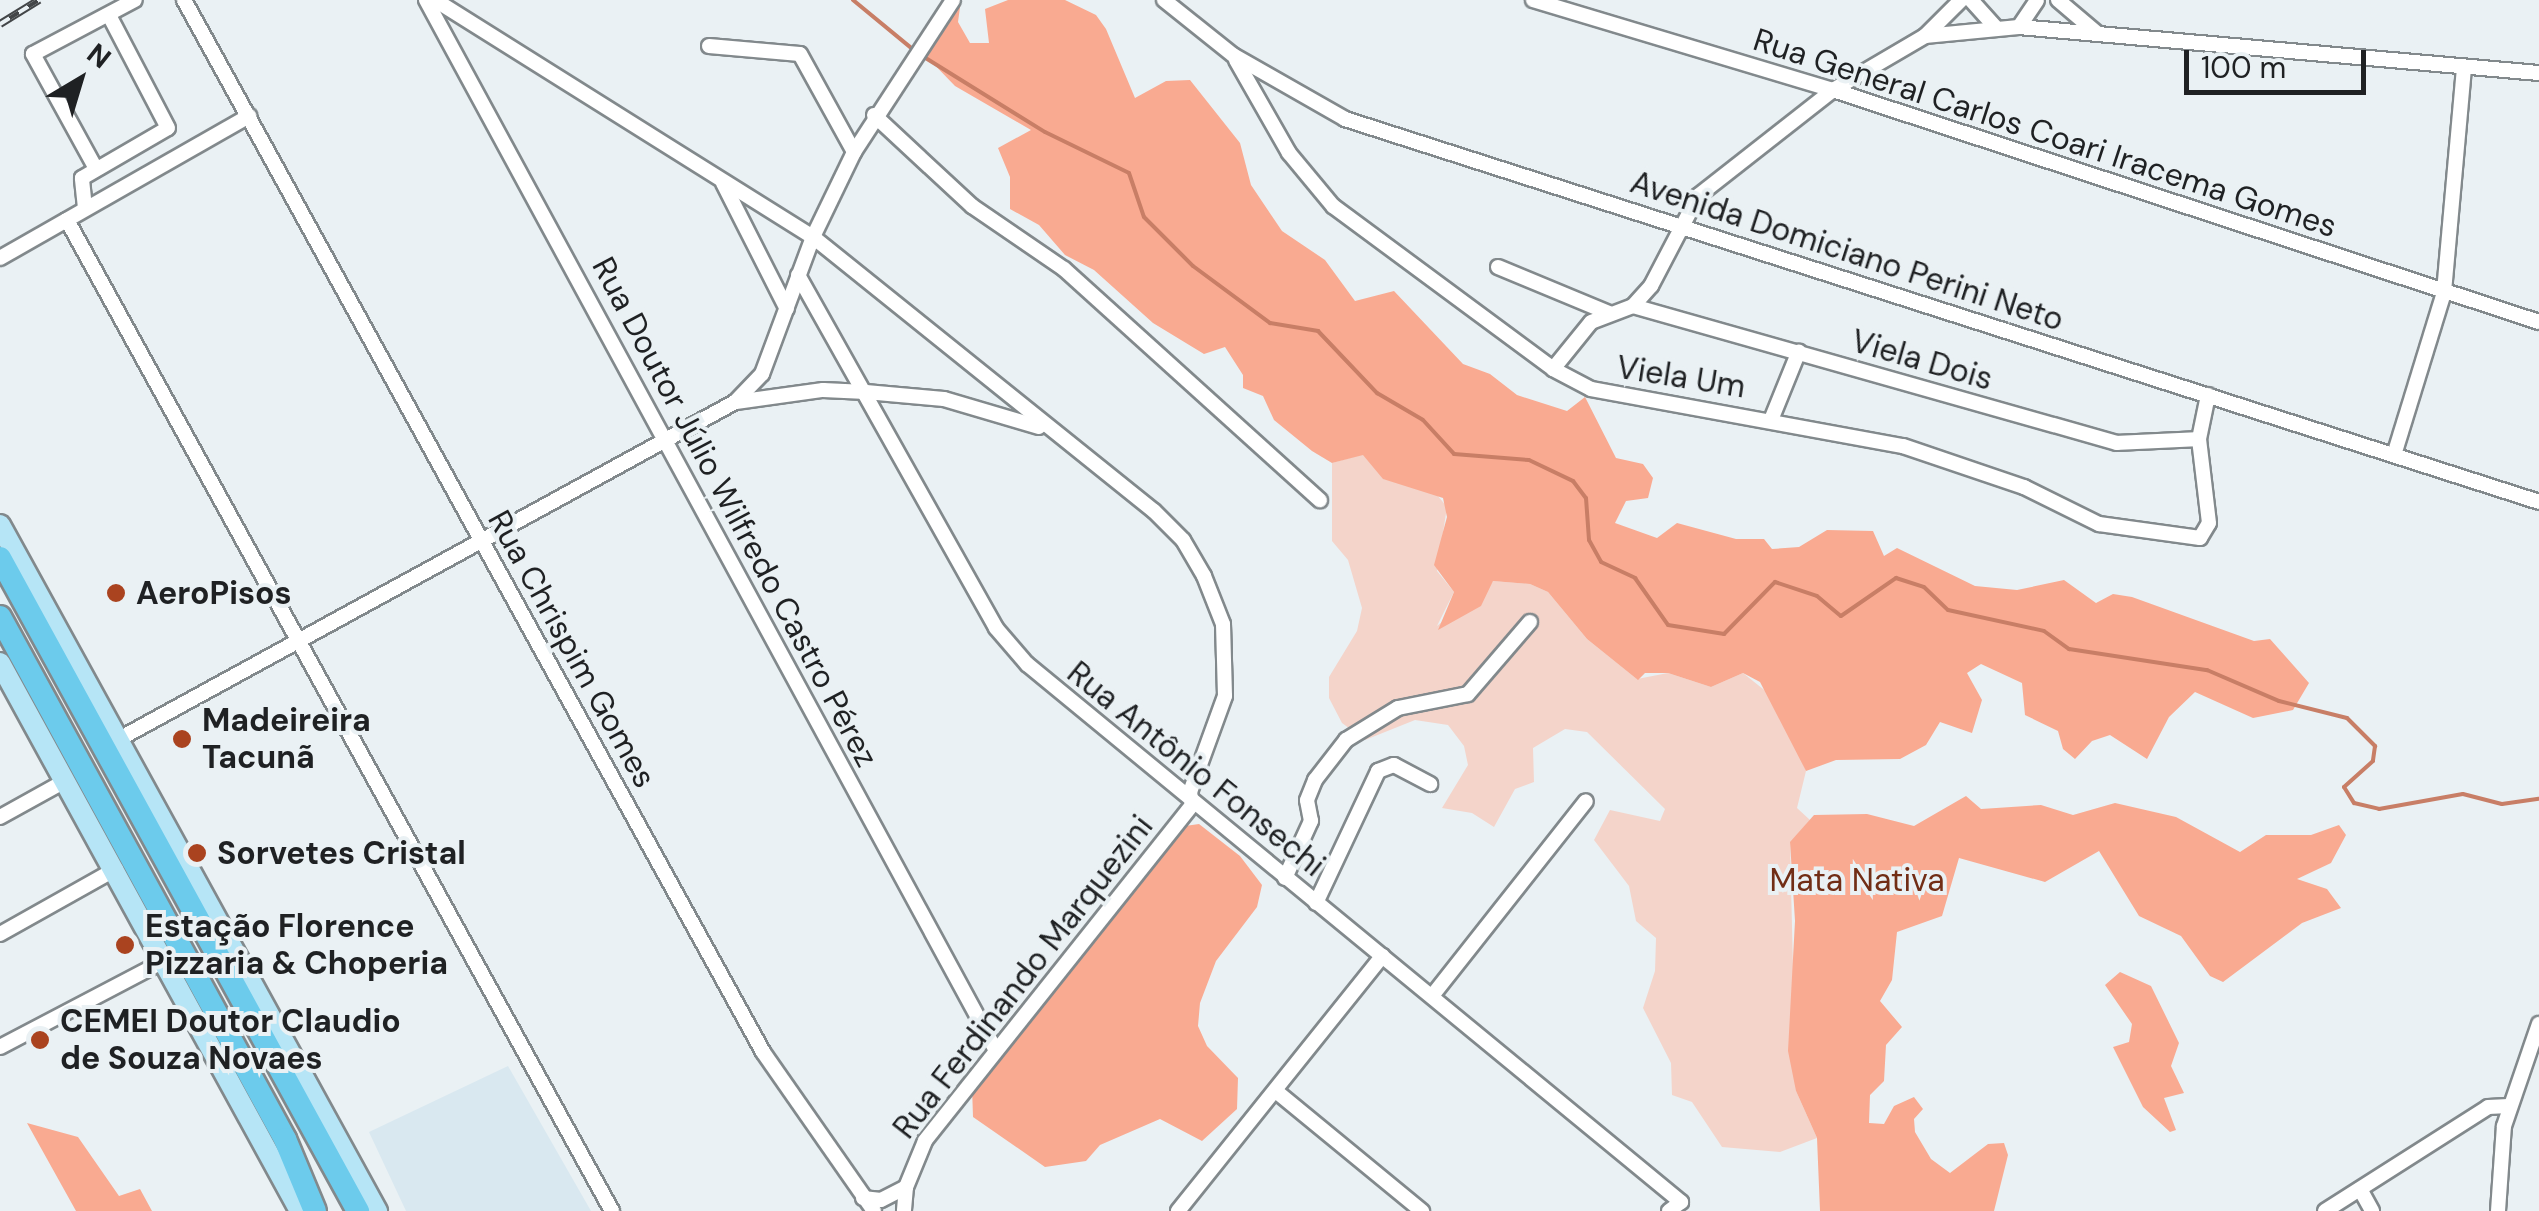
<!DOCTYPE html>
<html>
<head>
<meta charset="utf-8">
<style>
	body { margin:0 }
	#map { position:relative; width:2539px; height:1211px; overflow:hidden; background:#eaf1f4; font-family:"DM Sans",sans-serif }
	div>[style] { position:absolute }
	[style*='--x'] { left:calc(var(--x)*1px); top:calc(var(--y)*1px); width:calc(var(--w)*1px); rotate:calc(var(--a)*1deg) }
	.built>* { inset:0; background:#d9e8f0 }
	.green>* { inset:0; background:#f4d4ca }
	.forest>* { inset:0; background:#f9aa91 }
	.stream>* { height:4px; margin:-2px; padding:0 2px; transform-origin:2px; border-radius:2px; background:#c87e66 }
	.roads { filter:drop-shadow(2px 0 #82898c) drop-shadow(-2px 0 #82898c) drop-shadow(0 2px #82898c) drop-shadow(0 -2px #82898c) }
	.street>* { height:14px; margin:-7px; padding:0 7px; transform-origin:7px; border-radius:7px; background:#fff }
	.secondary>* { height:20px; margin:-10px; padding:0 10px; transform-origin:10px; border-radius:10px; background:#b6e5f6 }
	.primary>* { height:22px; margin:-11px; padding:0 11px; transform-origin:11px; border-radius:11px; background:#6ccbec }
	.rail>* { height:8px; margin-top:-4px; transform-origin:0; background:repeating-linear-gradient(90deg,#eaf1f4 0 11px,#434648 0 22px); box-sizing:border-box; border-block:2px solid #434648 }
	.dots>* { width:28px; height:28px; translate:-50% -50%; box-sizing:border-box; border:5px solid #eaf1f4; border-radius:50% }
	span { translate:-50% -50%; white-space:nowrap; text-align:center; line-height:1.15; -webkit-text-stroke:8px #eaf1f4; paint-order:stroke }
	.street-label { font-size:32px; color:#1f2123 }
	.poi-label { font-size:32px; color:#1f2123; font-weight:700 }
	.left { translate:0 -50%; text-align:left }
	.park-label { font-size:32px; color:#712d15 }
	.north { position:absolute; left:30px; top:30px; width:100px; height:100px; -webkit-text-stroke:8px #eaf1f4; paint-order:stroke; rotate:38deg; font-size:28px; font-weight:700; line-height:40px; text-align:center; color:#1f2123 }
	.north::after { content:''; display:block; margin:auto; width:35px; height:45px; background:#1f2123; clip-path:polygon(50% 0,100% 100%,50% 72%,0 100%) }
	.scale { position:absolute; left:2184px; top:50px; width:182px; height:45px; box-sizing:border-box; border:5px solid #1f2123; border-top:0; padding-left:12px; font-size:30px; line-height:35px; white-space:nowrap; color:#1f2123; -webkit-text-stroke:8px #eaf1f4; paint-order:stroke }
</style>
</head>
<body>
<div id="map">
	<div class="built">
		<div style="clip-path:polygon(508px 1066px,591px 1211px,406px 1211px,369px 1132px)"></div>
	</div>
	<div class="green">
		<div style="clip-path:polygon(1363px 454px,1384px 479px,1433px 490px,1447px 507px,1437px 571px,1454px 592px,1437px 626px,1493px 581px,1530px 584px,1548px 592px,1587px 639px,1637px 679px,1668px 673px,1711px 687px,1743px 673px,1773px 697px,1806px 771px,1797px 808px,1810px 820px,1790px 843px,1796px 1091px,1817px 1138px,1780px 1152px,1722px 1147px,1692px 1102px,1672px 1095px,1671px 1063px,1643px 1008px,1655px 971px,1656px 938px,1636px 921px,1629px 886px,1594px 840px,1610px 810px,1660px 821px,1665px 809px,1587px 732px,1565px 729px,1533px 748px,1534px 782px,1515px 789px,1494px 827px,1472px 813px,1442px 808px,1468px 765px,1464px 746px,1448px 725px,1415px 720px,1365px 740px,1342px 723px,1329px 698px,1329px 677px,1357px 631px,1362px 608px,1348px 560px,1332px 541px,1332px 463px)"></div>
	</div>
	<div class="forest">
		<div style="clip-path:polygon(961px 0,958px 22px,970px 43px,989px 43px,985px 9px,1008px 0,1065px 0,1096px 15px,1106px 29px,1135px 98px,1166px 81px,1190px 80px,1240px 143px,1251px 185px,1282px 231px,1325px 260px,1355px 301px,1394px 291px,1463px 364px,1490px 374px,1517px 395px,1567px 411px,1585px 397px,1616px 458px,1643px 464px,1653px 478px,1648px 498px,1626px 501px,1615px 523px,1657px 538px,1677px 523px,1736px 539px,1764px 539px,1772px 549px,1799px 547px,1827px 530px,1873px 531px,1884px 556px,1897px 548px,1975px 586px,2017px 590px,2064px 580px,2096px 603px,2113px 594px,2132px 597px,2254px 641px,2270px 639px,2309px 683px,2293px 710px,2253px 718px,2195px 692px,2169px 717px,2147px 759px,2110px 735px,2092px 741px,2075px 759px,2063px 749px,2058px 731px,2025px 715px,2022px 683px,1981px 664px,1967px 673px,1982px 700px,1972px 733px,1940px 722px,1926px 745px,1900px 759px,1836px 760px,1806px 771px,1760px 682px,1743px 673px,1711px 687px,1668px 673px,1645px 673px,1638px 680px,1587px 639px,1548px 592px,1530px 584px,1493px 581px,1481px 606px,1438px 630px,1454px 592px,1434px 565px,1447px 517px,1443px 498px,1383px 479px,1363px 455px,1332px 463px,1312px 451px,1274px 420px,1263px 396px,1243px 388px,1243px 375px,1225px 347px,1204px 354px,1153px 323px,1094px 270px,1065px 255px,1039px 225px,1010px 209px,1010px 177px,998px 148px,1031px 130px,955px 86px,927px 57px)"></div>
		<div style="clip-path:polygon(1966px 796px,1981px 809px,2041px 805px,2073px 815px,2115px 803px,2176px 817px,2240px 852px,2266px 835px,2311px 835px,2339px 825px,2346px 835px,2331px 863px,2297px 879px,2327px 889px,2341px 908px,2302px 923px,2223px 982px,2210px 976px,2181px 936px,2139px 916px,2099px 851px,2045px 882px,1959px 858px,1942px 916px,1897px 932px,1892px 980px,1880px 1001px,1902px 1027px,1886px 1045px,1884px 1081px,1870px 1095px,1869px 1123px,1884px 1124px,1894px 1106px,1914px 1097px,1923px 1109px,1914px 1119px,1915px 1132px,1931px 1159px,1950px 1173px,1988px 1144px,2004px 1143px,2008px 1155px,1994px 1211px,1820px 1211px,1817px 1138px,1796px 1091px,1788px 1051px,1795px 921px,1790px 842px,1814px 815px,1867px 814px,1914px 826px)"></div>
		<div style="clip-path:polygon(1199px 824px,1240px 856px,1262px 885px,1257px 907px,1216px 961px,1200px 1003px,1198px 1026px,1207px 1046px,1238px 1078px,1237px 1109px,1202px 1141px,1160px 1119px,1100px 1145px,1086px 1161px,1045px 1167px,973px 1117px,972px 1087px,1185px 826px)"></div>
		<div style="clip-path:polygon(2120px 972px,2151px 986px,2179px 1043px,2171px 1066px,2184px 1093px,2164px 1098px,2176px 1130px,2170px 1132px,2143px 1107px,2113px 1047px,2129px 1042px,2132px 1024px,2105px 985px)"></div>
		<div style="clip-path:polygon(27px 1123px,78px 1137px,119px 1196px,140px 1189px,152px 1211px,76px 1211px)"></div>
	</div>
	<div class="stream">
		<div style="--x:853;--y:0;--w:82;--a:39.5"></div>
		<div style="--x:924;--y:57;--w:142;--a:31.8"></div>
		<div style="--x:1045;--y:132;--w:93;--a:26"></div>
		<div style="--x:1129;--y:173;--w:46;--a:71.2"></div>
		<div style="--x:1144;--y:217;--w:69;--a:45"></div>
		<div style="--x:1193;--y:266;--w:96;--a:36.5"></div>
		<div style="--x:1270;--y:323;--w:49;--a:9.5"></div>
		<div style="--x:1318;--y:331;--w:86;--a:46.4"></div>
		<div style="--x:1377;--y:393;--w:53;--a:30.4"></div>
		<div style="--x:1423;--y:420;--w:46;--a:47.6"></div>
		<div style="--x:1454;--y:454;--w:75;--a:4.6"></div>
		<div style="--x:1529;--y:460;--w:49;--a:25.5"></div>
		<div style="--x:1573;--y:481;--w:21;--a:53"></div>
		<div style="--x:1586;--y:498;--w:42;--a:85.9"></div>
		<div style="--x:1589;--y:540;--w:25;--a:61"></div>
		<div style="--x:1601;--y:562;--w:38;--a:25"></div>
		<div style="--x:1635;--y:578;--w:57;--a:54.9"></div>
		<div style="--x:1668;--y:625;--w:57;--a:9.1"></div>
		<div style="--x:1724;--y:634;--w:73;--a:-45.6"></div>
		<div style="--x:1775;--y:582;--w:44;--a:18.4"></div>
		<div style="--x:1817;--y:596;--w:31;--a:40"></div>
		<div style="--x:1841;--y:616;--w:67;--a:-34.6"></div>
		<div style="--x:1896;--y:578;--w:29;--a:18"></div>
		<div style="--x:1924;--y:587;--w:33;--a:44"></div>
		<div style="--x:1948;--y:610;--w:98;--a:12.3"></div>
		<div style="--x:2044;--y:631;--w:31;--a:36"></div>
		<div style="--x:2069;--y:649;--w:140;--a:8.7"></div>
		<div style="--x:2207;--y:670;--w:78;--a:23.3"></div>
		<div style="--x:2279;--y:701;--w:70;--a:14"></div>
		<div style="--x:2347;--y:718;--w:40;--a:45"></div>
		<div style="--x:2375;--y:746;--w:15;--a:98"></div>
		<div style="--x:2373;--y:761;--w:39;--a:138"></div>
		<div style="--x:2344;--y:787;--w:19;--a:58"></div>
		<div style="--x:2354;--y:803;--w:26;--a:13"></div>
		<div style="--x:2379;--y:809;--w:85;--a:-10.1"></div>
		<div style="--x:2463;--y:794;--w:40;--a:14.4"></div>
		<div style="--x:2502;--y:804;--w:37;--a:-8"></div>
	</div>
	<div class="roads">
		<div class="street">
			<div style="--x:184;--y:0;--w:1201;--a:61.17"></div>
			<div style="--x:763;--y:1052;--w:194;--a:55.1"></div>
			<div style="--x:426;--y:0;--w:1193;--a:61.52"></div>
			<div style="--x:435;--y:0;--w:446;--a:32.1"></div>
			<div style="--x:813;--y:237;--w:437;--a:38.8"></div>
			<div style="--x:1154;--y:511;--w:41;--a:45"></div>
			<div style="--x:1183;--y:540;--w:42;--a:59.7"></div>
			<div style="--x:1204;--y:576;--w:52;--a:68.4"></div>
			<div style="--x:1223;--y:624;--w:72;--a:88.4"></div>
			<div style="--x:1225;--y:696;--w:102;--a:110"></div>
			<div style="--x:1190;--y:792;--w:13;--a:81"></div>
			<div style="--x:1192;--y:805;--w:429;--a:128.5"></div>
			<div style="--x:925;--y:1141;--w:50;--a:112.4"></div>
			<div style="--x:906;--y:1187;--w:24;--a:95"></div>
			<div style="--x:1164;--y:0;--w:88;--a:38.6"></div>
			<div style="--x:1233;--y:55;--w:129;--a:29.7"></div>
			<div style="--x:1345;--y:119;--w:1254;--a:17.78"></div>
			<div style="--x:1533;--y:0;--w:313;--a:16.7"></div>
			<div style="--x:1833;--y:90;--w:743;--a:18.19"></div>
			<div style="--x:1971;--y:0;--w:36;--a:48"></div>
			<div style="--x:2058;--y:0;--w:52;--a:40.4"></div>
			<div style="--x:2019;--y:27;--w:32;--a:-56"></div>
			<div style="--x:1925;--y:36;--w:94;--a:-5.5"></div>
			<div style="--x:2019;--y:27;--w:522;--a:5.06"></div>
			<div style="--x:709;--y:46;--w:91;--a:5"></div>
			<div style="--x:800;--y:54;--w:112;--a:61.1"></div>
			<div style="--x:1236;--y:60;--w:107;--a:60.3"></div>
			<div style="--x:1289;--y:153;--w:69;--a:50.3"></div>
			<div style="--x:1333;--y:206;--w:274;--a:36.5"></div>
			<div style="--x:1553;--y:369;--w:43;--a:27.8"></div>
			<div style="--x:1591;--y:389;--w:317;--a:10.4"></div>
			<div style="--x:1903;--y:446;--w:128;--a:18.7"></div>
			<div style="--x:2024;--y:487;--w:84;--a:26.3"></div>
			<div style="--x:2099;--y:524;--w:102;--a:7.9"></div>
			<div style="--x:2200;--y:538;--w:17;--a:-59"></div>
			<div style="--x:2209;--y:523;--w:85;--a:-96.8"></div>
			<div style="--x:2199;--y:439;--w:45;--a:-78.4"></div>
			<div style="--x:874;--y:115;--w:134;--a:42.9"></div>
			<div style="--x:972;--y:206;--w:112;--a:34.4"></div>
			<div style="--x:1064;--y:269;--w:345;--a:42.1"></div>
			<div style="--x:95;--y:167;--w:129;--a:-118.8"></div>
			<div style="--x:33;--y:54;--w:115;--a:-27.9"></div>
			<div style="--x:723;--y:183;--w:141;--a:63.1"></div>
			<div style="--x:85;--y:208;--w:30;--a:-96"></div>
			<div style="--x:82;--y:178;--w:99;--a:-30.2"></div>
			<div style="--x:168;--y:128;--w:127;--a:-117.6"></div>
			<div style="--x:67;--y:220;--w:1131;--a:61.19"></div>
			<div style="--x:0;--y:258;--w:287;--a:-29.7"></div>
			<div style="--x:1498;--y:267;--w:120;--a:22.5"></div>
			<div style="--x:798;--y:275;--w:405;--a:60.7"></div>
			<div style="--x:996;--y:628;--w:48;--a:49.3"></div>
			<div style="--x:1027;--y:664;--w:847;--a:39.44"></div>
			<div style="--x:1633;--y:306;--w:503;--a:15.8"></div>
			<div style="--x:2117;--y:443;--w:82;--a:-2.8"></div>
			<div style="--x:1553;--y:369;--w:60;--a:-51"></div>
			<div style="--x:1591;--y:322;--w:45;--a:-20.9"></div>
			<div style="--x:1633;--y:306;--w:27;--a:-48"></div>
			<div style="--x:1651;--y:286;--w:102;--a:-62.4"></div>
			<div style="--x:1698;--y:196;--w:172;--a:-38.1"></div>
			<div style="--x:1833;--y:90;--w:107;--a:-30.4"></div>
			<div style="--x:1925;--y:36;--w:51;--a:-45"></div>
			<div style="--x:736;--y:402;--w:88;--a:-7.9"></div>
			<div style="--x:823;--y:390;--w:43;--a:2.7"></div>
			<div style="--x:866;--y:392;--w:78;--a:5.1"></div>
			<div style="--x:944;--y:399;--w:99;--a:16.4"></div>
			<div style="--x:1771;--y:420;--w:74;--a:-67.9"></div>
			<div style="--x:2394;--y:455;--w:170;--a:-72.9"></div>
			<div style="--x:2444;--y:292;--w:225;--a:-84.9"></div>
			<div style="--x:119;--y:739;--w:702;--a:-28.68"></div>
			<div style="--x:735;--y:402;--w:39;--a:-46"></div>
			<div style="--x:762;--y:374;--w:146;--a:-69.6"></div>
			<div style="--x:813;--y:237;--w:94;--a:-64.2"></div>
			<div style="--x:854;--y:152;--w:181;--a:-56.9"></div>
			<div style="--x:0;--y:817;--w:74;--a:-29"></div>
			<div style="--x:1285;--y:878;--w:63;--a:-65.5"></div>
			<div style="--x:1311;--y:821;--w:21;--a:-101"></div>
			<div style="--x:1307;--y:800;--w:22;--a:-68"></div>
			<div style="--x:1315;--y:780;--w:51;--a:-52.2"></div>
			<div style="--x:1346;--y:740;--w:61;--a:-31.6"></div>
			<div style="--x:1398;--y:708;--w:71;--a:-11.3"></div>
			<div style="--x:1468;--y:694;--w:95;--a:-49.3"></div>
			<div style="--x:1316;--y:903;--w:146;--a:-64.8"></div>
			<div style="--x:1378;--y:771;--w:17;--a:-21"></div>
			<div style="--x:1394;--y:765;--w:41;--a:27.8"></div>
			<div style="--x:0;--y:934;--w:133;--a:-29.3"></div>
			<div style="--x:1432;--y:996;--w:248;--a:-51.7"></div>
			<div style="--x:0;--y:1047;--w:187;--a:-27.7"></div>
			<div style="--x:1277;--y:1092;--w:188;--a:39.4"></div>
			<div style="--x:2360;--y:1189;--w:25;--a:61"></div>
			<div style="--x:863;--y:1198;--w:18;--a:6"></div>
			<div style="--x:881;--y:1200;--w:28;--a:-27"></div>
			<div style="--x:1178;--y:1211;--w:327;--a:-51.3"></div>
			<div style="--x:1669;--y:1211;--w:15;--a:-37"></div>
			<div style="--x:2325;--y:1211;--w:193;--a:-32.5"></div>
			<div style="--x:2488;--y:1107;--w:21;--a:-3"></div>
			<div style="--x:2498;--y:1211;--w:85;--a:-86"></div>
			<div style="--x:2504;--y:1126;--w:108;--a:-71.1"></div>
		</div>
		<div class="secondary">
			<div style="--x:0;--y:525;--w:783;--a:61.21"></div>
			<div style="--x:0;--y:663;--w:625;--a:61.3"></div>
		</div>
		<div class="primary">
			<div style="--x:0;--y:558;--w:745;--a:61.27"></div>
			<div style="--x:0;--y:617;--w:595;--a:61.37"></div>
			<div style="--x:285;--y:1139;--w:78;--a:67.4"></div>
		</div>
	</div>
	<div class="rail">
		<div style="--x:0;--y:24;--w:46;--a:-31.6"></div>
	</div>
	<div class="dots">
		<div style="left:116px;top:593px;background:#aa431f"></div>
		<div style="left:182px;top:739px;background:#aa431f"></div>
		<div style="left:197px;top:853px;background:#aa431f"></div>
		<div style="left:125px;top:945px;background:#aa431f"></div>
		<div style="left:40px;top:1040px;background:#aa431f"></div>
	</div>
	<div class="street-label">
		<span style="left:2045px;top:133px;rotate:18deg">Rua General Carlos Coari Iracema Gomes</span>
		<span style="left:1847px;top:251px;rotate:18deg">Avenida Domiciano Perini Neto</span>
		<span style="left:1922px;top:360px;rotate:16deg">Viela Dois</span>
		<span style="left:1681px;top:377px;rotate:9deg">Viela Um</span>
		<span style="left:735px;top:512px;rotate:62deg">Rua Doutor Júlio Wilfredo Castro Pérez</span>
		<span style="left:572px;top:649px;rotate:61deg">Rua Chrispim Gomes</span>
		<span style="left:1196px;top:769px;rotate:39deg">Rua Antônio Fonsechi</span>
		<span style="left:1023px;top:977px;rotate:-52deg">Rua Ferdinando Marquezini</span>
	</div>
	<div class="poi-label">
		<span class="left" style="left:136px;top:593px">AeroPisos</span>
		<span class="left" style="left:202px;top:739px">Madeireira<br>Tacunã</span>
		<span class="left" style="left:217px;top:853px">Sorvetes Cristal</span>
		<span class="left" style="left:145px;top:945px">Estação Florence<br>Pizzaria &amp; Choperia</span>
		<span class="left" style="left:60px;top:1040px">CEMEI Doutor Claudio<br>de Souza Novaes</span>
	</div>
	<div class="park-label">
		<span style="left:1857px;top:880px">Mata Nativa</span>
	</div>
	<div class="north">N</div>
	<div class="scale">100 m</div>
</div>
</body>
</html>
